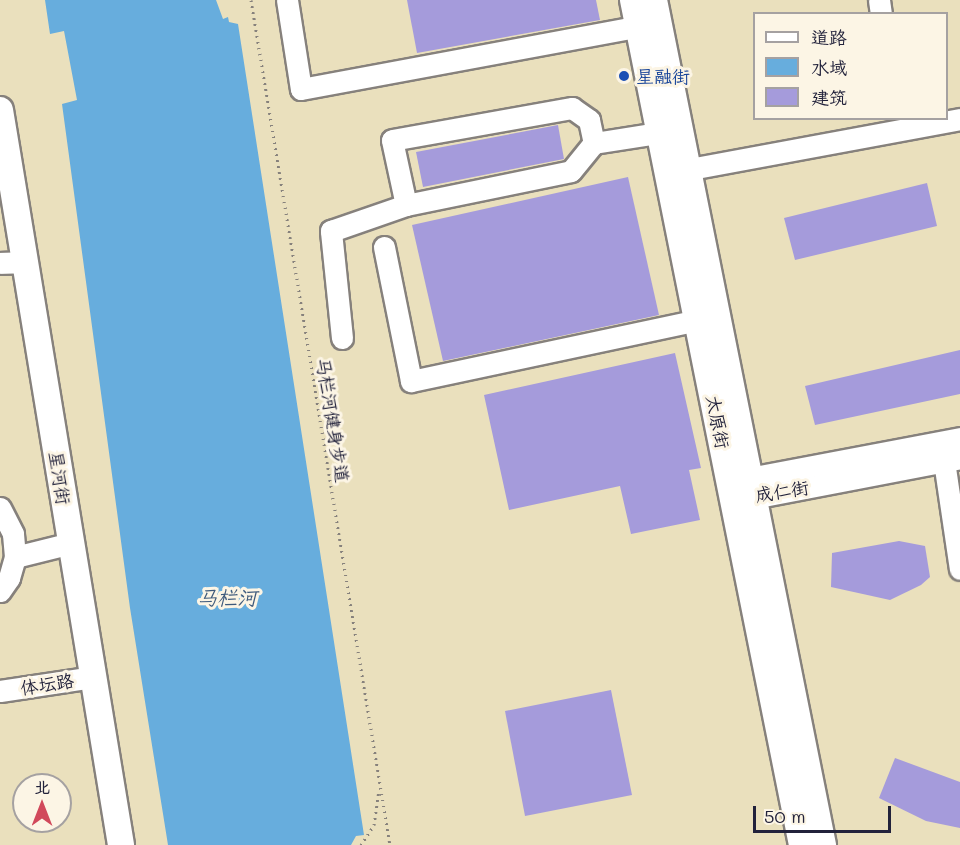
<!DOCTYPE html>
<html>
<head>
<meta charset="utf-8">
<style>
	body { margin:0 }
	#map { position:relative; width:960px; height:845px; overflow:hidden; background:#eae0bd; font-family:Mali,"LXGW WenKai TC",sans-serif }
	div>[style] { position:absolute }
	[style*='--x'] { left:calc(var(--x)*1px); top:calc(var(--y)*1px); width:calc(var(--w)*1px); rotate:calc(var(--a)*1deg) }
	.water>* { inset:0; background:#67addd }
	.building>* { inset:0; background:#a59bdb }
	.path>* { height:3px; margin-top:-1.5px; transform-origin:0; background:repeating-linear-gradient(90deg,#86817c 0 1.5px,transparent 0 6px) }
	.roads { filter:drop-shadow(2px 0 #86817c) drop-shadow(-2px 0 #86817c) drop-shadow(0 2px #86817c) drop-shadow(0 -2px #86817c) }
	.minor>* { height:21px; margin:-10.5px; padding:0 10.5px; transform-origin:10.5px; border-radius:10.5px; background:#fff }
	.major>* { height:26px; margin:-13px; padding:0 13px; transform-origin:13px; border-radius:13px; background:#fff }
	.dots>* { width:16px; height:16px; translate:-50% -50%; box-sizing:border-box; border:3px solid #fcf5e5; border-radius:50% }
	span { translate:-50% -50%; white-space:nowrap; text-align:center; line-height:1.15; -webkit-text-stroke:6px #fcf5e5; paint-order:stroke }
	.transit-label { font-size:18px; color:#164399 }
	.left { translate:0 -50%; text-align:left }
	.street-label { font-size:18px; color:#22223b }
	.water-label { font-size:20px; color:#3e5a7c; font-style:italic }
	.legend { position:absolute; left:753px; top:12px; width:195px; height:108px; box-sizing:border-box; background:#fcf5e5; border:2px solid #a5a1a1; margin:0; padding:8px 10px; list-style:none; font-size:18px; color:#22223b }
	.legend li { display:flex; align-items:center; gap:12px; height:30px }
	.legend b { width:30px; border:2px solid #a5a1a1 }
	.north { position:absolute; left:12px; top:773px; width:60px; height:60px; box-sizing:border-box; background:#fcf5e5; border:2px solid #a5a1a1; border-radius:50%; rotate:0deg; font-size:16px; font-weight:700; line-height:24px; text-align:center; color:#22223b }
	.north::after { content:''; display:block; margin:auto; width:21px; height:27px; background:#d1495b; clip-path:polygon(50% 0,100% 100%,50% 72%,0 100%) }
	.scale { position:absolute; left:753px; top:806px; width:138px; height:27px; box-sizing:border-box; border:3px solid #22223b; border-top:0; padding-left:8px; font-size:18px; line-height:21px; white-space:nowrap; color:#22223b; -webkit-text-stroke:4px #fcf5e5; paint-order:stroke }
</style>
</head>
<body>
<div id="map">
	<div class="water">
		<div style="clip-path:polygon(45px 0,216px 0,223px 19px,228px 17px,229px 22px,238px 24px,364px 835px,356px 836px,351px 845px,168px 845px,130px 608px,62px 104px,77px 100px,64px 31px,50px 34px)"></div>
	</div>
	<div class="building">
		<div style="clip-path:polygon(407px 0,596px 0,600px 20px,417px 53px)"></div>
		<div style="clip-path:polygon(558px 125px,564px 159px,423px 187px,416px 152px)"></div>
		<div style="clip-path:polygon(628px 177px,659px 315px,443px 361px,412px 225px)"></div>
		<div style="clip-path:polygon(927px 183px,937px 226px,795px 260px,784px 218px)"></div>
		<div style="clip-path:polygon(960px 350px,960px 394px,815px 425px,805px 386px)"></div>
		<div style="clip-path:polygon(675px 353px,701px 468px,689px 470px,700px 520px,631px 534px,620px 486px,509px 510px,484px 395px)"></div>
		<div style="clip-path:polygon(899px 541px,925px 546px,930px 577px,921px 585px,890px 600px,831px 587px,832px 553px)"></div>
		<div style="clip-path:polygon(611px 690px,632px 795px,525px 816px,505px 711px)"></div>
		<div style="clip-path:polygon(895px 758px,960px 782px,960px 828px,926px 821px,879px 798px)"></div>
	</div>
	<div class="path">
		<div style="--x:251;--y:0;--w:856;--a:80.66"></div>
		<div style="--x:361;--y:845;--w:24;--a:-57"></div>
		<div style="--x:374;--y:825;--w:35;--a:-82"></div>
	</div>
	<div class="roads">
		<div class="minor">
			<div style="--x:287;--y:0;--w:90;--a:81.1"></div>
			<div style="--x:301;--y:89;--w:357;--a:-10.5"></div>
			<div style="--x:879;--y:0;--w:14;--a:82"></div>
			<div style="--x:674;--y:172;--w:291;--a:-10.5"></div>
			<div style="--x:406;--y:205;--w:66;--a:-102.2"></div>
			<div style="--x:392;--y:140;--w:183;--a:-10.1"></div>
			<div style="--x:572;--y:108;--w:21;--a:35"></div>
			<div style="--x:589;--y:120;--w:24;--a:78"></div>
			<div style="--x:384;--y:247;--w:137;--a:78.6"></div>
			<div style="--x:411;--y:381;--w:307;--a:-12"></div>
			<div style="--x:0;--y:263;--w:26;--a:-2"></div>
			<div style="--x:342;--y:338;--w:108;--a:-95.9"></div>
			<div style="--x:331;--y:231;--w:79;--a:-19.1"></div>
			<div style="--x:406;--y:205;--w:168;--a:-11.6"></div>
			<div style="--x:571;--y:171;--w:36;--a:-51"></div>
			<div style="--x:594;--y:143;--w:83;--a:-9"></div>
			<div style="--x:944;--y:461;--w:109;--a:81.6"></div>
			<div style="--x:737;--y:487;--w:15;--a:-37"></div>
			<div style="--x:749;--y:478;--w:215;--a:-10.7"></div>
			<div style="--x:738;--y:493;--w:16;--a:18"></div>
			<div style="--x:753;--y:498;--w:211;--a:-10.9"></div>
			<div style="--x:0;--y:508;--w:29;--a:63"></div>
			<div style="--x:13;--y:534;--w:23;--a:85"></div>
			<div style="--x:15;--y:557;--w:22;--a:106"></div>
			<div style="--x:9;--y:578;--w:16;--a:125"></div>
			<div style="--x:15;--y:557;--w:58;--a:-14"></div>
			<div style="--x:0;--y:691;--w:95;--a:-8.5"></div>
		</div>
		<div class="major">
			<div style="--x:633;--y:0;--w:862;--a:78.69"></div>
			<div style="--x:654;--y:0;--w:862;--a:78.69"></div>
			<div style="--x:0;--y:110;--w:745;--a:80.65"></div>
		</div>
	</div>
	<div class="dots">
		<div style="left:624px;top:76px;background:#1a4fb4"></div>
	</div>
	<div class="transit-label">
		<span class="left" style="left:636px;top:76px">星融街</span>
	</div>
	<div class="street-label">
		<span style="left:333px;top:420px;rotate:81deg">马栏河健身步道</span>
		<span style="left:718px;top:422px;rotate:79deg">太原街</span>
		<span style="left:60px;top:478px;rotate:81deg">星河街</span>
		<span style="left:782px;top:491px;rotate:-9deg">成仁街</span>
		<span style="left:47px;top:684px;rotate:-9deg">体坛路</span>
	</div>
	<div class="water-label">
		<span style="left:227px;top:597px">马栏河</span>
	</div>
	<ul class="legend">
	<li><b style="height:8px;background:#fff"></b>道路</li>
	<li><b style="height:16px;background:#67addd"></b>水域</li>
	<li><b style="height:16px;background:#a59bdb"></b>建筑</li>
	</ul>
	<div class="north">北</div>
	<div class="scale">50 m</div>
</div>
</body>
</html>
